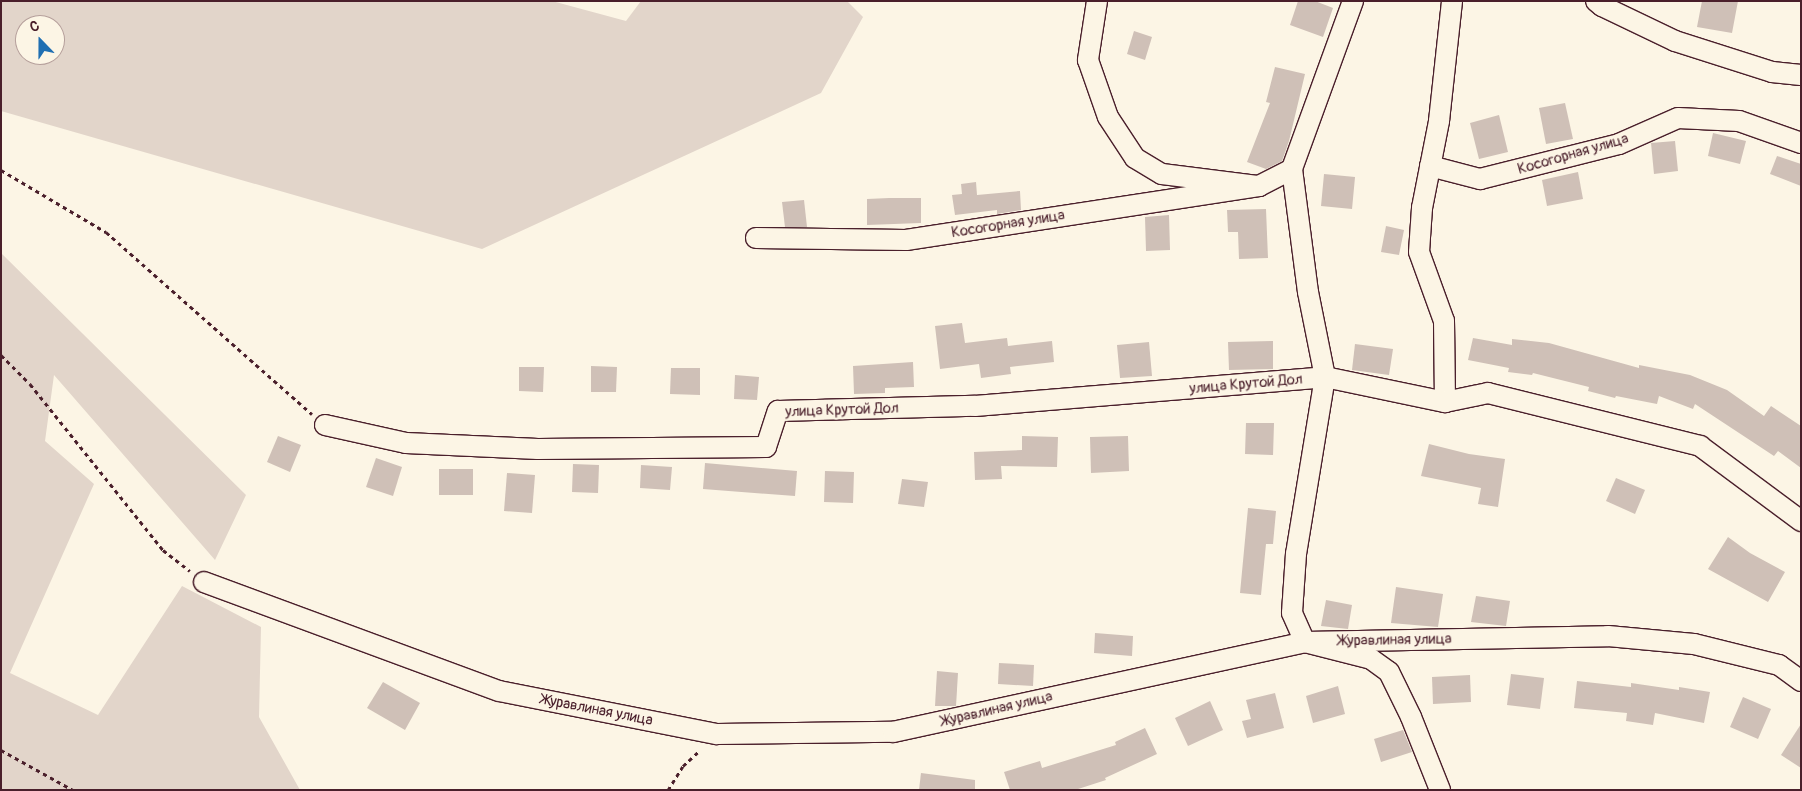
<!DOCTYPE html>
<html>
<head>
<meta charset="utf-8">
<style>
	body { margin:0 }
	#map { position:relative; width:1802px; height:791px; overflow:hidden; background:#fcf5e5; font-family:Pangolin,sans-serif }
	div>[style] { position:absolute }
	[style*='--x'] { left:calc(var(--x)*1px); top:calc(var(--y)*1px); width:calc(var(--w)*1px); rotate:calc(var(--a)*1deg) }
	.green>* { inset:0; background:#e2d5ca }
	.building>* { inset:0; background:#cfc0b7 }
	.path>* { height:3px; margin-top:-1.5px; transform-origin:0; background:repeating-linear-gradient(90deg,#4a1f2b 0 4px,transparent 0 8px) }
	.roads { filter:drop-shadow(1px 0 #4a1f2b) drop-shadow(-1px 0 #4a1f2b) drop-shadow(0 1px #4a1f2b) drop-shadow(0 -1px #4a1f2b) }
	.minor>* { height:20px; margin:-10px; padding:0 10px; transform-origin:10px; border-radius:10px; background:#fcf5e5 }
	span { translate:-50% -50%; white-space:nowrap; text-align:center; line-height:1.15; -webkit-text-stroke:4px #fcf5e5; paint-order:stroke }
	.street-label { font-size:15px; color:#4a1f2b }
	.frame { position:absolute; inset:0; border:2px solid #4a1f2b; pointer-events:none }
	.north { position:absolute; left:15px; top:15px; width:50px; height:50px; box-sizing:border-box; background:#fcf5e5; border:1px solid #b59f9b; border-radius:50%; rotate:338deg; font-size:14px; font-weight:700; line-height:20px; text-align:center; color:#4a1f2b }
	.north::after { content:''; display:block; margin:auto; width:18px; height:22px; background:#1f6fb2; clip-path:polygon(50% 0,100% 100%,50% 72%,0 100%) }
</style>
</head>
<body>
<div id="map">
	<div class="green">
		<div style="clip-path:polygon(evenodd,1px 1px,552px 1px,626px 21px,641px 1px,847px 1px,863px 17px,821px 93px,482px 249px,1px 111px,1px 1px,25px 25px,55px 25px,55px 55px,25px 55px,25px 25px)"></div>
		<div style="clip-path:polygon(1px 253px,246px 495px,215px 560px,54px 375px,45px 441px,94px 484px,10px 673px,98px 715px,182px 586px,261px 627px,259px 717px,300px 790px,1px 790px)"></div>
	</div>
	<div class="building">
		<div style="clip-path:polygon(1298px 1px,1315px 1px,1333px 8px,1323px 37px,1290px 25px)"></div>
		<div style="clip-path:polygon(1702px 1px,1738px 1px,1732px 33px,1697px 27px)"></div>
		<div style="clip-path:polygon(1134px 31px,1152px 37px,1145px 60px,1127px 54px)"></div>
		<div style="clip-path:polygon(1275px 67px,1305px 74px,1289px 141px,1282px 161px,1266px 169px,1247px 162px,1270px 103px,1266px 102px)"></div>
		<div style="clip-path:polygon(1565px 103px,1573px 139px,1546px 144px,1539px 108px)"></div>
		<div style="clip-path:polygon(1499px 115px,1508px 152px,1479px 159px,1470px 123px)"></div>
		<div style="clip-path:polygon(1713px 133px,1746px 141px,1740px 164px,1708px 156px)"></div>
		<div style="clip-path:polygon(1675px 141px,1678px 171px,1654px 174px,1651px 143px)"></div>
		<div style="clip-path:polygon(1777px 156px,1801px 164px,1801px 186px,1770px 174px)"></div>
		<div style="clip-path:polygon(1578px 172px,1583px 199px,1547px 206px,1542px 180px)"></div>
		<div style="clip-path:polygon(1324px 174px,1355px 177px,1352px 209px,1321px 206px)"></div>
		<div style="clip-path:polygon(976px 182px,977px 195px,1020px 191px,1021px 210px,997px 214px,997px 210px,955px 215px,952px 195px,962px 194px,961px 184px)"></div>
		<div style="clip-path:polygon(889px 198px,921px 198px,921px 223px,867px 225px,867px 199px)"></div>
		<div style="clip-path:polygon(804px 200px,807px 227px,785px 227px,782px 202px)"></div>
		<div style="clip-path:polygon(1266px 209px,1268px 258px,1239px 259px,1238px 232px,1228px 232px,1227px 210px)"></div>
		<div style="clip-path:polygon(1169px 215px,1170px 250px,1146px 251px,1145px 217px)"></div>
		<div style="clip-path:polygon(1386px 226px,1404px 230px,1399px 255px,1381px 252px)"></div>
		<div style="clip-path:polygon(962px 323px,965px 343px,1007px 338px,1008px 346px,1052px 341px,1054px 362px,1010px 367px,1011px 374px,981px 378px,979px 364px,940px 369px,935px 326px)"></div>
		<div style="clip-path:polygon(1473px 338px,1512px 345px,1512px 339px,1549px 343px,1639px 368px,1639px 365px,1690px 375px,1727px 390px,1764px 416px,1771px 406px,1801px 426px,1801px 468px,1778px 451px,1774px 456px,1695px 404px,1693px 409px,1659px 396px,1657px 404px,1616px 396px,1615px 398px,1588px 391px,1589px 387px,1533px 373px,1532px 375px,1508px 372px,1509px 368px,1468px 360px)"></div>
		<div style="clip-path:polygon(1273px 341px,1273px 369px,1229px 370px,1228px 342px)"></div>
		<div style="clip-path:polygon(1149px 342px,1152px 376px,1120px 378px,1117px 345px)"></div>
		<div style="clip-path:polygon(1355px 344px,1393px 349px,1389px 375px,1352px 370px)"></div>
		<div style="clip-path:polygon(913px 362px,914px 387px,885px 388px,885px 393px,854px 394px,853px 366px)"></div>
		<div style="clip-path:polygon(591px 366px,617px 367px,616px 392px,591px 392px)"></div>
		<div style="clip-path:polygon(519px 367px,544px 367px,543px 392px,519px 391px)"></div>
		<div style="clip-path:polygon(671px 368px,700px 368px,700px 395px,670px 394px)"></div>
		<div style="clip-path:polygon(735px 375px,759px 377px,757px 400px,734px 399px)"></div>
		<div style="clip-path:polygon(1246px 423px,1274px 423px,1273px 455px,1245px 454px)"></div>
		<div style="clip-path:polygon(278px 436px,301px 445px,290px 472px,267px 462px)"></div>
		<div style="clip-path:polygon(1022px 436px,1058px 437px,1057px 467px,1001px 466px,1002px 479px,975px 480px,974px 452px,1022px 450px)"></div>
		<div style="clip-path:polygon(1128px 436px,1129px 471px,1091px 473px,1090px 437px)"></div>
		<div style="clip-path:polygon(1429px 444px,1469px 454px,1505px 459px,1498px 507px,1478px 504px,1481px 488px,1421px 476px)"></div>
		<div style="clip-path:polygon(376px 458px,402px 467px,393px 496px,366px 487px)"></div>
		<div style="clip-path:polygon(705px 463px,797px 471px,795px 496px,703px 489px)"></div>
		<div style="clip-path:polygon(573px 464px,599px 465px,598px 493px,572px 492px)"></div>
		<div style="clip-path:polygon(641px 465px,672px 467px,670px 490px,640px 488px)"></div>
		<div style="clip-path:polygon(439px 469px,473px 469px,473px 495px,439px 495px)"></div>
		<div style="clip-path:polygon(825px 471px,854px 472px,853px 503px,824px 502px)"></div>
		<div style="clip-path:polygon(507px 473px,535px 475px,532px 513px,504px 511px)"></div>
		<div style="clip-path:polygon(1616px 478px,1645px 490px,1635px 514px,1606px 501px)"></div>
		<div style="clip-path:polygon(902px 479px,928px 482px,924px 507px,898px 504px)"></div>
		<div style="clip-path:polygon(1248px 508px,1276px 511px,1273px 544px,1266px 544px,1261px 595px,1240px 593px)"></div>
		<div style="clip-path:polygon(1728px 537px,1750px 553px,1785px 572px,1768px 602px,1708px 569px)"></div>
		<div style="clip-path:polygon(1396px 587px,1443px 594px,1438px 627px,1391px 623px)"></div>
		<div style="clip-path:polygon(1476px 596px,1510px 601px,1506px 626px,1471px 622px)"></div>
		<div style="clip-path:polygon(1326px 600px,1352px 605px,1348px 629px,1321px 626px)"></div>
		<div style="clip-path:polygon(1095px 633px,1133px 636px,1132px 656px,1094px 653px)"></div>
		<div style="clip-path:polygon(999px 663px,1034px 665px,1033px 686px,998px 684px)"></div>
		<div style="clip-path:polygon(937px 671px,958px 673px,956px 706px,935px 706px)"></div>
		<div style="clip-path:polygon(1511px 674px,1544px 678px,1540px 709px,1507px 705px)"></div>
		<div style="clip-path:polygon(1470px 675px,1471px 702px,1433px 704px,1432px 677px)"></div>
		<div style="clip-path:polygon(1577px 681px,1631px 687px,1631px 683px,1679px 690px,1679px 687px,1710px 692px,1704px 723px,1655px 713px,1653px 725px,1626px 721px,1627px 713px,1574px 708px)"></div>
		<div style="clip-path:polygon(383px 682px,420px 703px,405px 730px,367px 708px)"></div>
		<div style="clip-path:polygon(1338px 686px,1345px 714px,1313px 723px,1306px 696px)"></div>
		<div style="clip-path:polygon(1275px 693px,1284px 728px,1247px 738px,1242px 721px,1251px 719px,1246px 700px)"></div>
		<div style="clip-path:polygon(1743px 697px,1771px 709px,1758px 739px,1730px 727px)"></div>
		<div style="clip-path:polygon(1210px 701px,1223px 730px,1188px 746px,1175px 718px)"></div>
		<div style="clip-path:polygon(1801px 724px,1801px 768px,1781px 755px)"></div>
		<div style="clip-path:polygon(1145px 728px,1157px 754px,1105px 778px,1106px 780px,1075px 790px,1010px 790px,1004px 772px,1040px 761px,1042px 768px,1116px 745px,1115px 742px)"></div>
		<div style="clip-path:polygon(1403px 730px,1412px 752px,1381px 762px,1374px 739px)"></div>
		<div style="clip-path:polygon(921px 773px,975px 780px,975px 790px,919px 790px)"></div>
	</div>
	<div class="path">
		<div style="--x:1;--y:170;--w:122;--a:30.6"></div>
		<div style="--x:106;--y:232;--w:275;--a:41.5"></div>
		<div style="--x:1;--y:355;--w:41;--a:45"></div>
		<div style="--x:30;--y:384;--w:213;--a:51.3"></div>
		<div style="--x:163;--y:550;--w:34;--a:38"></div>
		<div style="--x:1;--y:750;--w:82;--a:29.1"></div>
		<div style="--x:668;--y:790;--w:28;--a:-58"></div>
		<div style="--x:683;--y:766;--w:23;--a:-43"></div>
	</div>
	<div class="roads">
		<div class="minor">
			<div style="--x:1097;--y:1;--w:60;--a:98.7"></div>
			<div style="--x:1088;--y:60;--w:60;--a:70.7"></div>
			<div style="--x:1108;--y:117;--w:49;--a:56.6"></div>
			<div style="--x:1135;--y:158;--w:31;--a:31"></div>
			<div style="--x:1162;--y:174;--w:98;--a:7.1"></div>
			<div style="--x:1259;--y:186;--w:37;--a:-27"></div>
			<div style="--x:1353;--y:1;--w:179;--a:110"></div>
			<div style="--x:1292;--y:169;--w:124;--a:82.6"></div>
			<div style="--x:1308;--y:292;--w:87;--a:78.7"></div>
			<div style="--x:1325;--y:377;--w:179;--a:99.3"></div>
			<div style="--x:1296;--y:554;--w:59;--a:93.9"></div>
			<div style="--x:1292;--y:613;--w:32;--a:66"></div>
			<div style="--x:1305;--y:642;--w:68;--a:14.4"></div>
			<div style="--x:1371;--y:659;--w:22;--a:36"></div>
			<div style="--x:1389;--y:672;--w:50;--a:63.9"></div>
			<div style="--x:1411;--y:717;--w:79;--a:68.3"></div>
			<div style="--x:1596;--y:1;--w:8;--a:40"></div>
			<div style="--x:1602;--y:6;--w:81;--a:25.6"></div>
			<div style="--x:1675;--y:41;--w:102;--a:17.7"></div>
			<div style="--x:1772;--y:72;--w:29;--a:6"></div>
			<div style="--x:1430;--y:166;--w:52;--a:14.6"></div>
			<div style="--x:1480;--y:179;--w:143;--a:-14.1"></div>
			<div style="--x:1619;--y:144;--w:64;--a:-23.8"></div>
			<div style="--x:1678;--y:118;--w:61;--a:2.8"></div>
			<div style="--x:1739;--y:121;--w:66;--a:19.5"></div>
			<div style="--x:756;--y:238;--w:150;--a:0.8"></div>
			<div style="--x:906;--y:240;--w:357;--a:-8.7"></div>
			<div style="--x:1445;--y:402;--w:81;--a:-90.7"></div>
			<div style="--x:1444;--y:321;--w:73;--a:-109.9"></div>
			<div style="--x:1419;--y:252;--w:44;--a:-86.1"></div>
			<div style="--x:1422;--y:208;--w:89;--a:-78.9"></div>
			<div style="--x:1439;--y:121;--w:121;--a:-83.8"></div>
			<div style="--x:325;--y:425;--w:83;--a:12.5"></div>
			<div style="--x:406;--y:443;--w:132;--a:2.6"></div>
			<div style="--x:538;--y:449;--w:228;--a:-0.5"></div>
			<div style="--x:766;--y:447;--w:38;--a:-72"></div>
			<div style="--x:778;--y:411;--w:197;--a:-1.5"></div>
			<div style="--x:975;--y:406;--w:351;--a:-4.7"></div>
			<div style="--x:1325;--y:377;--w:123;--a:11.8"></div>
			<div style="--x:1445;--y:402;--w:44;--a:-11.8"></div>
			<div style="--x:1488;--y:393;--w:219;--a:14"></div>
			<div style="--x:1700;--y:446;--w:126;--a:36.6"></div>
			<div style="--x:204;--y:582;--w:314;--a:20.3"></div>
			<div style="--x:499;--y:691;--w:222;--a:11.2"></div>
			<div style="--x:717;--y:734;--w:176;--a:-0.7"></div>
			<div style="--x:893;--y:732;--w:422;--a:-12.3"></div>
			<div style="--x:1305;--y:642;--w:303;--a:-1.1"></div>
			<div style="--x:1608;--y:636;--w:86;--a:5.3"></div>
			<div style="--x:1694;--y:644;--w:88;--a:13.9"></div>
			<div style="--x:1779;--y:665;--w:27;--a:36"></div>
		</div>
	</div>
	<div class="street-label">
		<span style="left:1573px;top:154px;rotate:-16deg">Косогорная улица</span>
		<span style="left:1008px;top:224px;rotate:-9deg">Косогорная улица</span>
		<span style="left:1246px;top:384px;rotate:-5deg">улица Крутой Дол</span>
		<span style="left:842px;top:410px;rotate:-2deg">улица Крутой Дол</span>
		<span style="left:1395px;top:640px;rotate:-1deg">Журавлиная улица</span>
		<span style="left:997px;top:709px;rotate:-13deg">Журавлиная улица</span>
		<span style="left:597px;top:710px;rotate:11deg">Журавлиная улица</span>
	</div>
	<div class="frame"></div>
	<div class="north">С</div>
</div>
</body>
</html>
